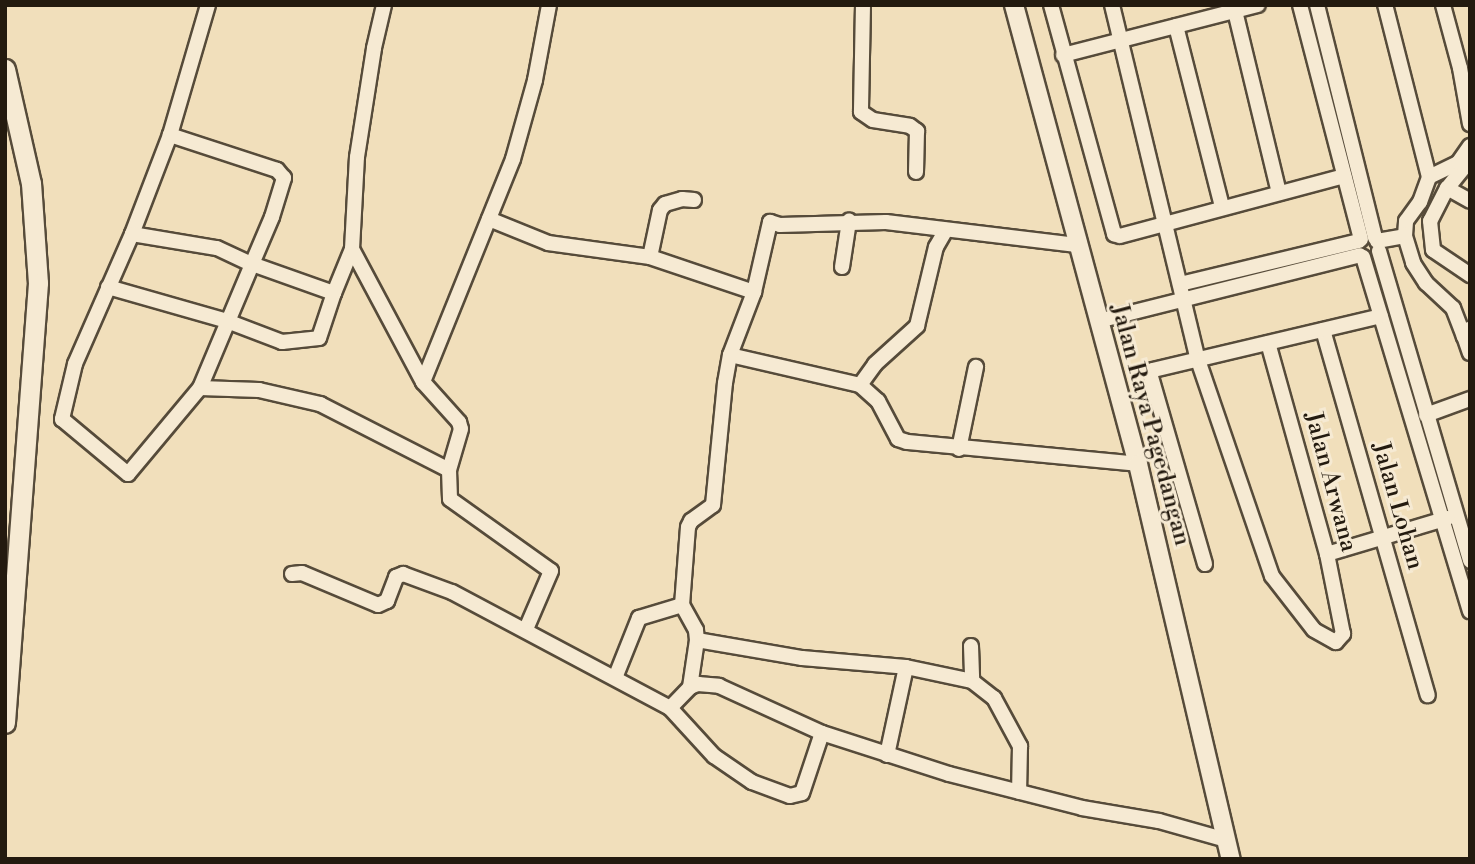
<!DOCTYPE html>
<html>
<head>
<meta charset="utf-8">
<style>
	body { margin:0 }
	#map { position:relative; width:1475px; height:864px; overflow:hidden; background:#f1dfbb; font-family:"Libre Bodoni",serif }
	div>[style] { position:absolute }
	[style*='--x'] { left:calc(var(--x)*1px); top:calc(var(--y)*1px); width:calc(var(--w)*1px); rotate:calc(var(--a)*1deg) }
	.roads { filter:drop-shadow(2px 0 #564b3a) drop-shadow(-2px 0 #564b3a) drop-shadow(0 2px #564b3a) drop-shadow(0 -2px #564b3a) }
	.minor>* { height:14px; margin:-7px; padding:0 7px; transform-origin:7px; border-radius:7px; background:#f6ead3 }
	.tertiary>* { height:18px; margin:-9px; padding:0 9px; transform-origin:9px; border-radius:9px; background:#f6ead3 }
	.secondary>* { height:19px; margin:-9.5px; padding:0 9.5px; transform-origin:9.5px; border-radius:9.5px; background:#f6ead3 }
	span { translate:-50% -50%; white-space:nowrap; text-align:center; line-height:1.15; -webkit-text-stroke:6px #f6ead3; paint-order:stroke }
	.street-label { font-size:24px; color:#231a0f }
	.frame { position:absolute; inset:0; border:7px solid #231a0f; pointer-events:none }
</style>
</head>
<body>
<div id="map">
	<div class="roads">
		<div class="minor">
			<div style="--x:208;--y:5;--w:135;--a:106.3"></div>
			<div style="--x:170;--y:135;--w:106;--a:111"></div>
			<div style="--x:132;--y:234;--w:142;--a:113.7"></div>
			<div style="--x:75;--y:364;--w:57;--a:103.3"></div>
			<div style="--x:62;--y:419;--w:86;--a:39.8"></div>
			<div style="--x:128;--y:474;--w:112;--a:-50.1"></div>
			<div style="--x:200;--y:388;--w:134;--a:-67.2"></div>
			<div style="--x:252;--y:264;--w:87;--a:19.5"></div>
			<div style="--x:334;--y:293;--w:48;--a:-67.8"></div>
			<div style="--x:352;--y:249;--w:92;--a:-86.9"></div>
			<div style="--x:357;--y:157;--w:110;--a:-81.1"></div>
			<div style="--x:374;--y:48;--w:44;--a:-76.9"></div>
			<div style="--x:863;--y:5;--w:107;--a:91.1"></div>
			<div style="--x:861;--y:112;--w:14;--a:34"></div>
			<div style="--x:873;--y:120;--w:37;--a:9"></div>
			<div style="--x:910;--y:126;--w:9;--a:36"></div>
			<div style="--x:917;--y:131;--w:41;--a:91.4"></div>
			<div style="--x:1051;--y:5;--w:238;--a:74.6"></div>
			<div style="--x:1114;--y:234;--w:6;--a:18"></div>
			<div style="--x:1120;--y:236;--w:232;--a:-15"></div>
			<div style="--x:1112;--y:5;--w:365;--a:76.4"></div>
			<div style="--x:1198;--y:360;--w:228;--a:71.1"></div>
			<div style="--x:1272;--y:576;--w:68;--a:52.1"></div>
			<div style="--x:1314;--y:630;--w:25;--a:29"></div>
			<div style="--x:1336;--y:642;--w:11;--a:-49"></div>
			<div style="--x:1343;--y:634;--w:82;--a:-101.3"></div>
			<div style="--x:1327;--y:554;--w:219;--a:-105.6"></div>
			<div style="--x:1300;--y:5;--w:242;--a:75.4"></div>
			<div style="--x:1317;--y:5;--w:240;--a:76"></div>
			<div style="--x:1443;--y:5;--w:65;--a:74.9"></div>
			<div style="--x:1460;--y:68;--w:57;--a:79.9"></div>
			<div style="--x:1235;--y:11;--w:187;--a:76.4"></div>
			<div style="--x:1176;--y:26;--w:187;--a:75.7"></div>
			<div style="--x:1063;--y:55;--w:201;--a:-14.4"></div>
			<div style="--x:1470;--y:160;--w:36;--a:129"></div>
			<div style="--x:1447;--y:188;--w:26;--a:29"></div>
			<div style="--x:1429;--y:177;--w:32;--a:-26"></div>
			<div style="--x:1458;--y:163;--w:21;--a:-55"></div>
			<div style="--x:1447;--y:188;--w:37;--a:117"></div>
			<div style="--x:1430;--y:221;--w:29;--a:84"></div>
			<div style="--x:1433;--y:250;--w:45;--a:34"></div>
			<div style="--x:489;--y:219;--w:64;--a:22.1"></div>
			<div style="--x:548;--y:243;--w:103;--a:7.8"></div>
			<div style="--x:650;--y:257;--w:110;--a:18.6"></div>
			<div style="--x:132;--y:234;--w:86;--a:9.4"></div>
			<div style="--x:217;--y:248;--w:38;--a:25"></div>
			<div style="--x:252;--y:264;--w:51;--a:-66.9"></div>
			<div style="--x:272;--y:217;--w:41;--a:-72.9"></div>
			<div style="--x:284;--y:178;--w:11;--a:-131"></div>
			<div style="--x:277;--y:170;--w:113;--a:-161.9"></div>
			<div style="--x:1405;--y:236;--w:28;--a:73"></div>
			<div style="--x:1413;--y:263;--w:24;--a:57"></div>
			<div style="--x:1426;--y:283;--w:37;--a:43"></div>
			<div style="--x:1453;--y:308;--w:30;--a:69"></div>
			<div style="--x:1377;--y:241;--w:28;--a:-10"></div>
			<div style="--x:1405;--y:236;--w:15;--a:-86"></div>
			<div style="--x:1406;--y:221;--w:24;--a:-54"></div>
			<div style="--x:1420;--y:202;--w:27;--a:-70"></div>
			<div style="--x:1429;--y:177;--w:178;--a:-104.3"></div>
			<div style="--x:352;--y:249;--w:151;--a:61.9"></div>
			<div style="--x:423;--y:382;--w:54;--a:48"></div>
			<div style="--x:459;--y:422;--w:7;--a:74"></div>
			<div style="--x:461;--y:429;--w:43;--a:106.3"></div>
			<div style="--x:449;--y:470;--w:29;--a:88"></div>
			<div style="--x:450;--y:499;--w:124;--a:35.5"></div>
			<div style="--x:551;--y:571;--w:63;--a:113.3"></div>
			<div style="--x:1379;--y:251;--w:323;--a:73.6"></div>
			<div style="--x:650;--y:257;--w:48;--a:-78"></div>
			<div style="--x:660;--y:210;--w:8;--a:-50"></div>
			<div style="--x:665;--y:204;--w:18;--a:-16"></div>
			<div style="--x:682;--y:199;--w:12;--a:5"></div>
			<div style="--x:1363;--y:257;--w:370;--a:73.2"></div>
			<div style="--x:842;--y:267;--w:47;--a:-81.3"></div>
			<div style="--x:1180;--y:284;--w:184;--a:-13.5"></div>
			<div style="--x:108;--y:287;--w:124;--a:15.9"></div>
			<div style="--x:227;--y:321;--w:59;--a:20.9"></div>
			<div style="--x:282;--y:342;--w:37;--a:-6"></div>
			<div style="--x:319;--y:338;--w:47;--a:-71.6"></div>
			<div style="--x:1098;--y:321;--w:270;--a:-14.1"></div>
			<div style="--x:1469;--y:329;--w:9;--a:126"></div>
			<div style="--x:1464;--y:336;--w:18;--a:71"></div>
			<div style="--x:1323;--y:330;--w:380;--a:74"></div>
			<div style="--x:730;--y:355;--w:133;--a:13"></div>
			<div style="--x:860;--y:385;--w:24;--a:42"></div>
			<div style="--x:878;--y:401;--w:43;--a:62.2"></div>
			<div style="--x:898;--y:439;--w:9;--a:18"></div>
			<div style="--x:907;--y:442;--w:232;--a:5.4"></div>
			<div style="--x:423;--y:382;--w:240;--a:-68"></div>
			<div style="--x:513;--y:159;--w:82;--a:-74.4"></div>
			<div style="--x:535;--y:80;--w:76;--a:-79.4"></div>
			<div style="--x:860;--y:385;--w:26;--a:-54"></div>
			<div style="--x:875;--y:364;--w:57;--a:-42.1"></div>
			<div style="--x:917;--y:326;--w:81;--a:-76.5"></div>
			<div style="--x:936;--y:247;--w:20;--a:-60"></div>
			<div style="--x:200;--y:388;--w:59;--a:1.9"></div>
			<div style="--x:259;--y:390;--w:63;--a:12.9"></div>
			<div style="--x:320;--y:404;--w:145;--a:27.1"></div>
			<div style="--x:1426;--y:415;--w:47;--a:-20"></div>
			<div style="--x:959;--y:449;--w:84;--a:-78.3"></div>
			<div style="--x:1327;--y:554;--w:126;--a:-16.6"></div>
			<div style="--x:1205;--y:564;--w:198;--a:-106.1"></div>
			<div style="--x:1150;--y:374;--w:5;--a:-53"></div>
			<div style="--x:1153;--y:370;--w:234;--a:-13.3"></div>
			<div style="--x:292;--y:574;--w:10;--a:-6"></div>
			<div style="--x:302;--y:573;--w:82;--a:22.8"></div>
			<div style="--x:378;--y:605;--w:10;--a:-24"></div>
			<div style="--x:387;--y:601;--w:26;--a:-69"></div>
			<div style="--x:396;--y:577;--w:8;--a:-23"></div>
			<div style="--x:403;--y:574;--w:52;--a:20.2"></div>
			<div style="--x:452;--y:592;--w:247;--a:28"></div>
			<div style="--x:670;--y:708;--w:65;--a:47.5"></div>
			<div style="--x:714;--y:756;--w:46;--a:34.4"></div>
			<div style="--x:752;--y:782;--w:40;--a:20.2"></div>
			<div style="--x:790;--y:796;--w:12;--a:-14"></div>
			<div style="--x:802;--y:793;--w:63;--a:-71.6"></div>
			<div style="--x:697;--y:640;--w:107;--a:9.7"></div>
			<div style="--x:802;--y:658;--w:104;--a:4.9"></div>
			<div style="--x:906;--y:667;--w:67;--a:12"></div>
			<div style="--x:972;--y:681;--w:28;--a:38"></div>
			<div style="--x:994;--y:698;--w:55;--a:61.6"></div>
			<div style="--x:1020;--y:746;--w:46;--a:91.2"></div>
			<div style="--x:971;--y:646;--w:35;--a:88"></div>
			<div style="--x:615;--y:678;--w:65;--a:-68.2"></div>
			<div style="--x:639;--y:618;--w:45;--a:-16.8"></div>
			<div style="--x:690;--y:687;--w:48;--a:-81.5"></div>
			<div style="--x:697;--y:640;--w:10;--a:-96"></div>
			<div style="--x:696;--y:630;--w:29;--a:-119"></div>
			<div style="--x:682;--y:605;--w:78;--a:-85.6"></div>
			<div style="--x:688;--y:527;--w:7;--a:-63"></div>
			<div style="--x:691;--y:521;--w:27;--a:-36"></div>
			<div style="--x:713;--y:505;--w:123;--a:-84.4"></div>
			<div style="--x:725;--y:383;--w:28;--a:-80"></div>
			<div style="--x:730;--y:355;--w:67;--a:-69.1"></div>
			<div style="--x:754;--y:292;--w:72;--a:-77.1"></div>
			<div style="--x:770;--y:222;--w:10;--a:17"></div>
			<div style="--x:780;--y:225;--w:106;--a:-1.6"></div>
			<div style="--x:886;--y:222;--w:192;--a:6.9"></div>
			<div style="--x:670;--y:708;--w:29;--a:-46"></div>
			<div style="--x:690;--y:687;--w:9;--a:-21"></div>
			<div style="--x:698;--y:684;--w:21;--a:5"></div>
			<div style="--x:719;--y:686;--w:113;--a:24.5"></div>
			<div style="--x:822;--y:733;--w:133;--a:17.9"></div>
			<div style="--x:949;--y:774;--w:137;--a:14.3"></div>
			<div style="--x:1082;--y:808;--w:78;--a:9.6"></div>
			<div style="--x:1159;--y:821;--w:70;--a:15.8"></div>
			<div style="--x:887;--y:755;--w:90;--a:-77.8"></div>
		</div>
		<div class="tertiary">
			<div style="--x:1014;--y:5;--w:475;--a:74.9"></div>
			<div style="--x:1138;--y:464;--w:406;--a:76.8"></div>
		</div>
		<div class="secondary">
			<div style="--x:5;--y:69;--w:117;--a:77.2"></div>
			<div style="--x:31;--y:183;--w:100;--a:86"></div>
			<div style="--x:38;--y:283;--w:441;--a:94.3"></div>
		</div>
	</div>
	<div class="street-label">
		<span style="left:1150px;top:425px;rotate:75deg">Jalan Raya Pagedangan</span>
		<span style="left:1330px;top:482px;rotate:75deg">Jalan Arwana</span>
		<span style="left:1397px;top:506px;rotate:74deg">Jalan Lohan</span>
	</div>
	<div class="frame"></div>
</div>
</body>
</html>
